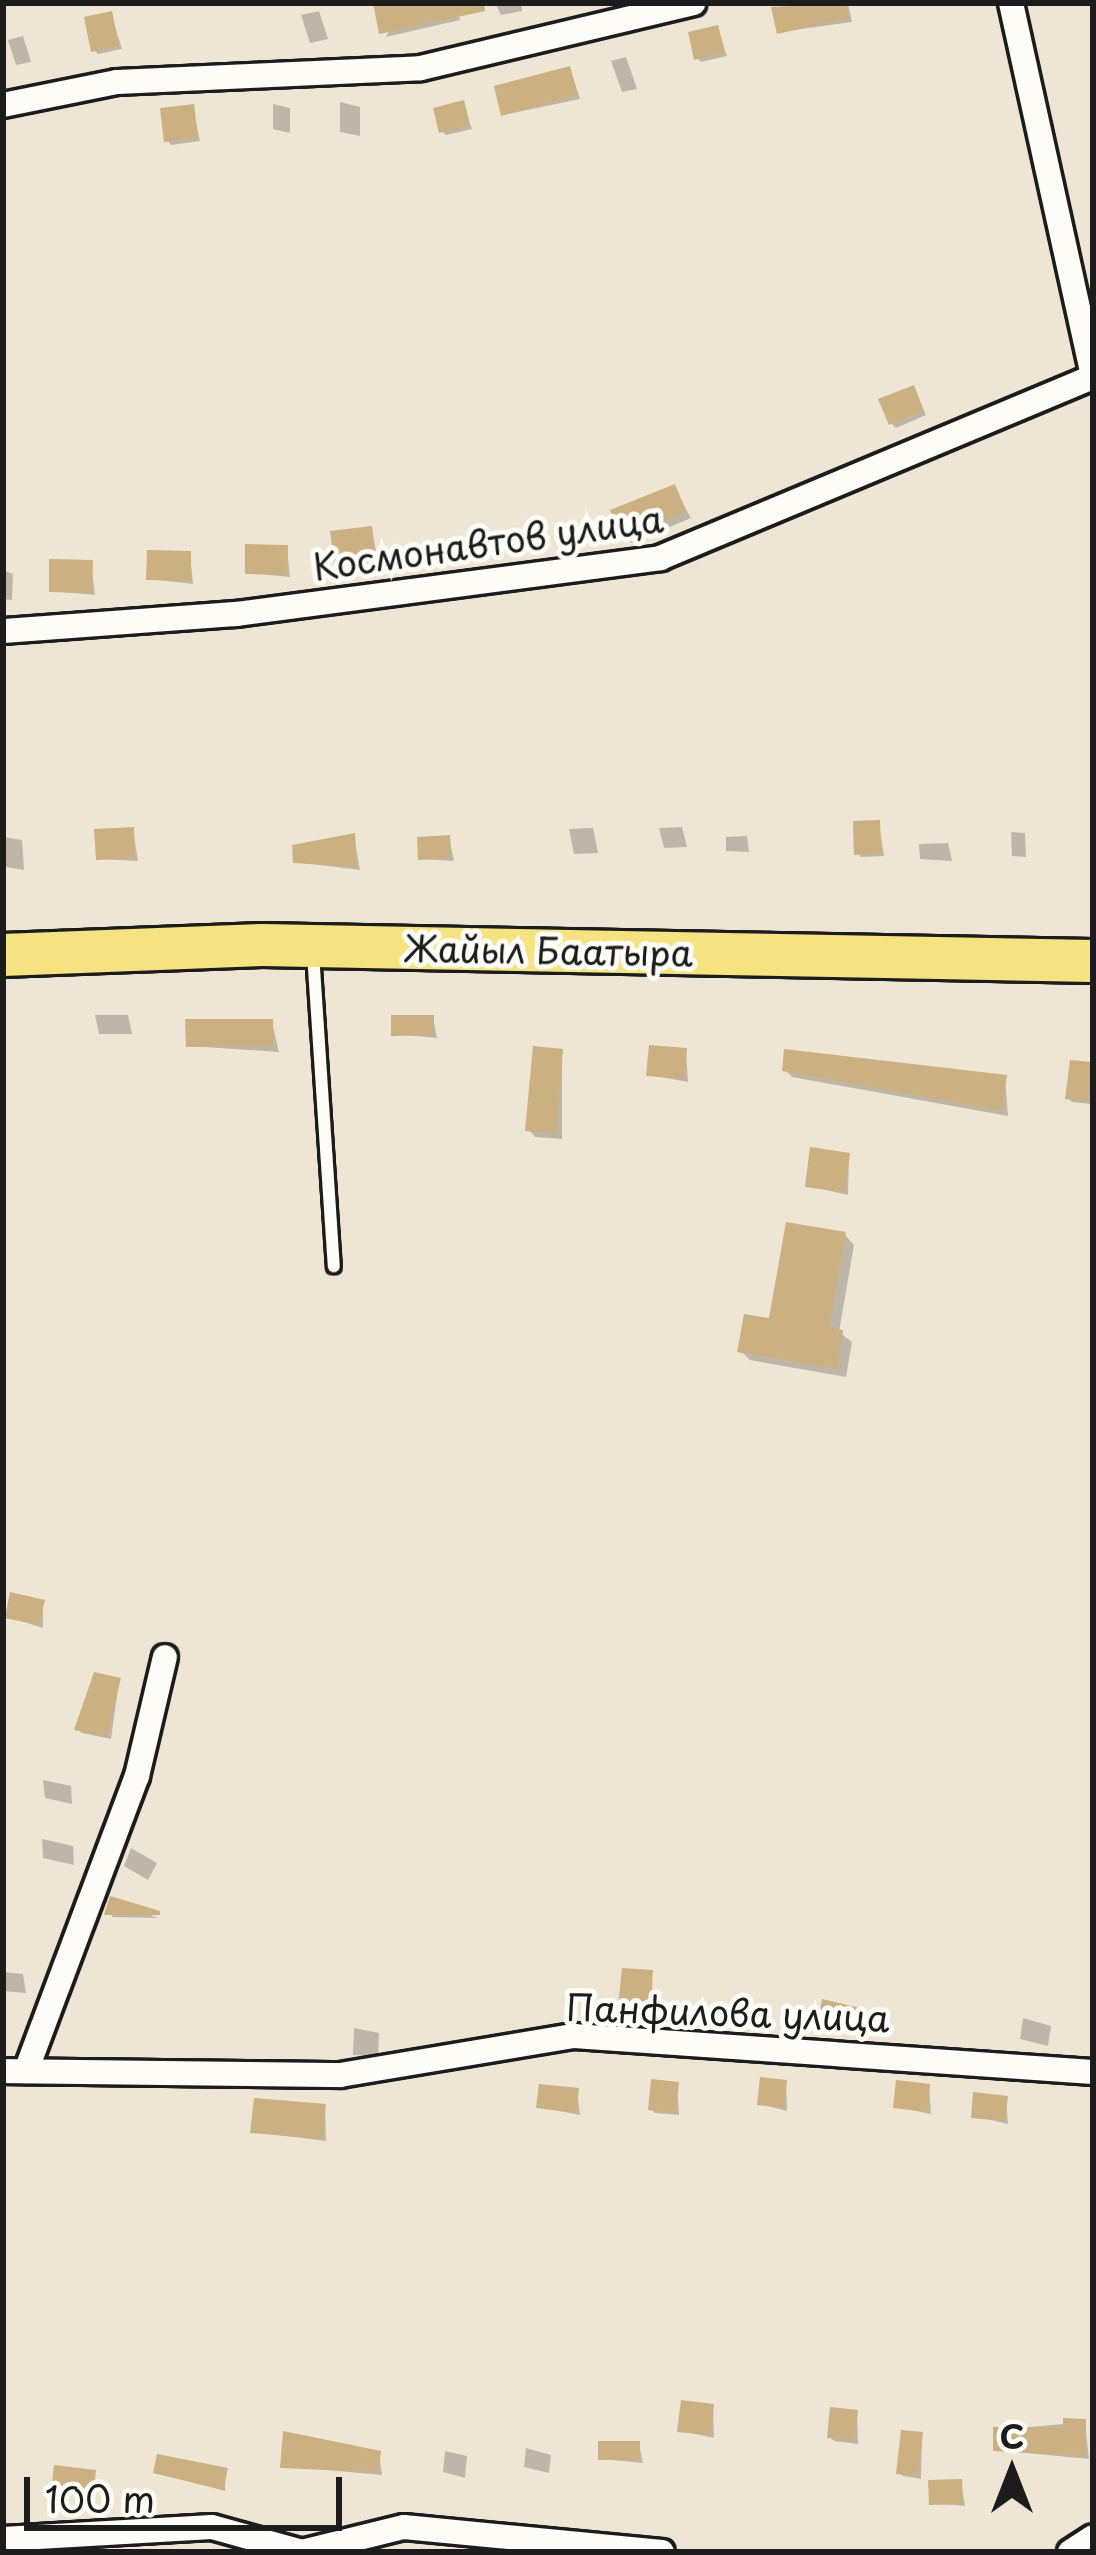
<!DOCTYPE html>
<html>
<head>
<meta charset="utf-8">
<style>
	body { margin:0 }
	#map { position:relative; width:1096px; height:2555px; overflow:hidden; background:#eee5d4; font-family:"Playpen Sans",sans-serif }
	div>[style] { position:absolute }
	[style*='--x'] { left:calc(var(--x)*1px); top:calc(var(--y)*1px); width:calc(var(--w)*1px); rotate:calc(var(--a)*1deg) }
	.shadow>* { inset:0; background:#0003 }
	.building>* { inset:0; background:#cbb081 }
	.roads { filter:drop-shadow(3px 0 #1c1c1c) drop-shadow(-3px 0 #1c1c1c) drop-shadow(0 3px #1c1c1c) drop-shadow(0 -3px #1c1c1c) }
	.service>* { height:12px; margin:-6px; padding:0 6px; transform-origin:6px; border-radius:6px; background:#fdfcf7 }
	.minor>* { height:24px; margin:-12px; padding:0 12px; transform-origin:12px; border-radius:12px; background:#fdfcf7 }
	.trunk>* { height:42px; margin:-21px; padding:0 21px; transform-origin:21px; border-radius:21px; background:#f5e382 }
	span { translate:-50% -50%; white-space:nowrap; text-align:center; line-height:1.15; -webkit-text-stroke:10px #fdfcf7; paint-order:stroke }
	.street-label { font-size:36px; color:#1c1c1c }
	.frame { position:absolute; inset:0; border:6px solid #1c1c1c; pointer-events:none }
	.north { position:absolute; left:952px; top:2411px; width:120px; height:120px; -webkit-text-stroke:9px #fdfcf7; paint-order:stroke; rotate:0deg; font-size:33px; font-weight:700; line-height:48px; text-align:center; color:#1c1c1c }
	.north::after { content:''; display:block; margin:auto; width:42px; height:54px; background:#1c1c1c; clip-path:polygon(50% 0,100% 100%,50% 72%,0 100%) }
	.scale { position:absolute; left:24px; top:2477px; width:318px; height:54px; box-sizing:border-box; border:6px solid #1c1c1c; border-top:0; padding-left:15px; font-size:36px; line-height:42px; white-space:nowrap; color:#1c1c1c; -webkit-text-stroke:9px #fdfcf7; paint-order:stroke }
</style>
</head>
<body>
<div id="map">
	<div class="shadow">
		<div style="clip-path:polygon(403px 3px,457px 3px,460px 20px,386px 37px)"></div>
		<div style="clip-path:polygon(495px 3px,521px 3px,522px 11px,501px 15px)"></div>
		<div style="clip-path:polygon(848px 3px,852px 22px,780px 32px,775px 10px)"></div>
		<div style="clip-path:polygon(319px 11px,328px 39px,310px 43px,301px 15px)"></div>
		<div style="clip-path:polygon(111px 14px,122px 49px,98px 54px,94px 50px)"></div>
		<div style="clip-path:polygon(717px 28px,727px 56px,701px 62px,697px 58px)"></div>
		<div style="clip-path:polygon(23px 36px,31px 62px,16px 65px,8px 40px)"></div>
		<div style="clip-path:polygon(626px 57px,637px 89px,622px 92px,611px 61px)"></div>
		<div style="clip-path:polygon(570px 69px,580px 99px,503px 115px)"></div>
		<div style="clip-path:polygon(340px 102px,360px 107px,360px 136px,340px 132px)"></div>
		<div style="clip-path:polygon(273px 104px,290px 108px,290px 133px,273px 129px)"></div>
		<div style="clip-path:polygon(463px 104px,472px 129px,446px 135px,442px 131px)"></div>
		<div style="clip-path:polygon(193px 108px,200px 141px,171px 145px,167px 140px)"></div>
		<div style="clip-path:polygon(913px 388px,926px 415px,896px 428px,892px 424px)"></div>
		<div style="clip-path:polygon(674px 487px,691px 518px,631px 543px,624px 536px)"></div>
		<div style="clip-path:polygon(371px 529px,380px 568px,342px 572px,338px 568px)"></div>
		<div style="clip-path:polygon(287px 548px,290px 577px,248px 573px)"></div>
		<div style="clip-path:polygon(190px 554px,193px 584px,149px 579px)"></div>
		<div style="clip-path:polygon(91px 563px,95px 595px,52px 591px)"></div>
		<div style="clip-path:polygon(3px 570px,13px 574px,12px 600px,3px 599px)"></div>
		<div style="clip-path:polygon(879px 823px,884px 856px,861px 857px,857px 853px)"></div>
		<div style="clip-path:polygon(593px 828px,598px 853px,574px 854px,569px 829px)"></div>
		<div style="clip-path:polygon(659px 828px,682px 827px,687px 847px,664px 848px)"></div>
		<div style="clip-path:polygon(133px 830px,138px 861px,98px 859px)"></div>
		<div style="clip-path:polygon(1011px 832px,1025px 833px,1026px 857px,1012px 856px)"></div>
		<div style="clip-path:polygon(354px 836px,360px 870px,296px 862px)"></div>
		<div style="clip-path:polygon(747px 836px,749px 852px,726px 851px,726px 837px)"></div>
		<div style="clip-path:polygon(4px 837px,22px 840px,24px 870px,6px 867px)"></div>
		<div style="clip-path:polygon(449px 838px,454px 861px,421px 859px)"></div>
		<div style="clip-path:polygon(948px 843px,952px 861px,920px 859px,919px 844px)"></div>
		<div style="clip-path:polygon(95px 1015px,128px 1015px,132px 1034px,99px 1034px)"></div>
		<div style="clip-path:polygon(433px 1018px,437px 1038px,394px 1034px)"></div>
		<div style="clip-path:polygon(272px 1022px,279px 1052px,189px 1046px)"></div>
		<div style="clip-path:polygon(686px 1051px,688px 1082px,650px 1075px)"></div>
		<div style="clip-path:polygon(562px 1052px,562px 1139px,535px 1137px,529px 1130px)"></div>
		<div style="clip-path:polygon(1091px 1065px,1091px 1104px,1072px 1102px,1068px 1098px)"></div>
		<div style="clip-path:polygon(785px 1070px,1005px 1078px,1008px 1116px,792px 1077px)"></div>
		<div style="clip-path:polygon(849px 1155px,848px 1195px,808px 1186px)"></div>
		<div style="clip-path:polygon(845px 1235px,854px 1245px,839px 1332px,852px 1342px,846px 1377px,750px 1360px,741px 1351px)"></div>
		<div style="clip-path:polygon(43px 1602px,43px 1628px,8px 1617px)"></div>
		<div style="clip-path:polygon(119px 1681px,111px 1739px,82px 1733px,78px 1729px)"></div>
		<div style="clip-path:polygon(43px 1780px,71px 1786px,72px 1804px,45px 1798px)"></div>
		<div style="clip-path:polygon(42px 1839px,73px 1846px,74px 1865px,43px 1858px)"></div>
		<div style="clip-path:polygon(131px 1848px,157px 1863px,148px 1880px,124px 1866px)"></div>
		<div style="clip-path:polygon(112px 1900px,158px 1918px,112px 1917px)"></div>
		<div style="clip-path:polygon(3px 1972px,23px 1974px,26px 1993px,3px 1991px)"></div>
		<div style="clip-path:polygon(652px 1973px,653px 2012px,626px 2010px,621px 2005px)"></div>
		<div style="clip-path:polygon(859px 2010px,859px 2031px,821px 2019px)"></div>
		<div style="clip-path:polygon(1023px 2018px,1051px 2026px,1048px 2046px,1020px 2039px)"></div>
		<div style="clip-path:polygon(354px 2028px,379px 2033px,378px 2056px,353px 2055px)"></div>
		<div style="clip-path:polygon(786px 2083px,787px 2111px,760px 2104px)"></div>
		<div style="clip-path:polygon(677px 2085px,679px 2115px,655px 2113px,651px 2109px)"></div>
		<div style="clip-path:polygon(929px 2087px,931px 2114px,896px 2107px)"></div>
		<div style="clip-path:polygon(577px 2091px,580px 2115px,539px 2107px)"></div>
		<div style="clip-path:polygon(1006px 2099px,1008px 2124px,974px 2116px)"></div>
		<div style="clip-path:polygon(325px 2107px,326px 2141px,254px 2132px)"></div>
		<div style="clip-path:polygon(713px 2407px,714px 2438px,681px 2431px)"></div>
		<div style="clip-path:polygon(857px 2412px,858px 2444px,834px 2441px,830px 2437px)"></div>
		<div style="clip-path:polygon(1085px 2422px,1089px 2459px,996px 2450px,996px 2430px)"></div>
		<div style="clip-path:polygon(922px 2435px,921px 2479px,903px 2476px,899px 2472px)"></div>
		<div style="clip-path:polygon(639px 2444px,643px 2463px,601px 2459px)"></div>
		<div style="clip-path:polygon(526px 2448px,551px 2455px,549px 2473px,524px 2467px)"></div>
		<div style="clip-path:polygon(445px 2451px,467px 2456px,465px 2478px,443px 2472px)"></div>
		<div style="clip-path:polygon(379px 2453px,382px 2475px,283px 2466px)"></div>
		<div style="clip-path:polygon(226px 2470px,225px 2491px,156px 2472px)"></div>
		<div style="clip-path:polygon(94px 2472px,97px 2492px,56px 2484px)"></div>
		<div style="clip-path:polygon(961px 2482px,965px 2506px,932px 2503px)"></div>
	</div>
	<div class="building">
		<div style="clip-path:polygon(373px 3px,484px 3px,485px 11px,379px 34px)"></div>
		<div style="clip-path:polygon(846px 3px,849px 18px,777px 34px,771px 7px)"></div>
		<div style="clip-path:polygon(112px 11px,119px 46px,91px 52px,84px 17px)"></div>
		<div style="clip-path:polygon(718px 25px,725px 52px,694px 60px,688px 32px)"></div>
		<div style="clip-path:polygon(570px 66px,578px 95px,501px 116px,494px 86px)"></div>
		<div style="clip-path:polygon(464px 100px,470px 125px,439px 133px,433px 108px)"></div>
		<div style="clip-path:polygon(194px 104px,198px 138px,164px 142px,160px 108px)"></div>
		<div style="clip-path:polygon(914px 385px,924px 411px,889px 425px,878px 399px)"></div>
		<div style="clip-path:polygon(675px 484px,686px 511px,622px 538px,610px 510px)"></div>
		<div style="clip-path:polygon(372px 526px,377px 564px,335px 570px,330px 531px)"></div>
		<div style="clip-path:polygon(245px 544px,288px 545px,287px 575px,245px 574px)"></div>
		<div style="clip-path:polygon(147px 550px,191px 551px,191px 581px,146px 580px)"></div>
		<div style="clip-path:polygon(49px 559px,93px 560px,92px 593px,49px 592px)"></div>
		<div style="clip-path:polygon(880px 820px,881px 853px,854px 855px,853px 821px)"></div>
		<div style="clip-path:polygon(134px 827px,135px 858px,96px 860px,94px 829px)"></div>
		<div style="clip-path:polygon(355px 833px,357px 867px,293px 863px,292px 845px)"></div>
		<div style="clip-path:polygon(450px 835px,451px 858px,418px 860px,417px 837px)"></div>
		<div style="clip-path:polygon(391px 1015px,434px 1015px,434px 1035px,391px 1036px)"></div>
		<div style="clip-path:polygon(185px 1019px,273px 1019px,273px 1046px,186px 1047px)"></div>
		<div style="clip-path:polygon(649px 1045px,687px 1048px,684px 1079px,646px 1076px)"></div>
		<div style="clip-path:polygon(533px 1046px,563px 1049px,556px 1134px,525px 1131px)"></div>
		<div style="clip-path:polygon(784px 1049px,1007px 1075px,1002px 1111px,782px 1071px)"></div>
		<div style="clip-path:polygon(1070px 1060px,1092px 1062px,1088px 1101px,1065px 1099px)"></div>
		<div style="clip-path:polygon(810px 1147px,850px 1153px,845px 1192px,805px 1187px)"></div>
		<div style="clip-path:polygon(786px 1222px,846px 1232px,829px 1327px,843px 1330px,837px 1369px,737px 1352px,744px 1314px,769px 1318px)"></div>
		<div style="clip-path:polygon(10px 1592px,45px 1600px,39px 1625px,5px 1618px)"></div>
		<div style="clip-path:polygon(94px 1672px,121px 1678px,107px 1737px,74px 1730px)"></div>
		<div style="clip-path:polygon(110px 1896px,160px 1911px,160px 1915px,104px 1915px)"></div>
		<div style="clip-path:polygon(622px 1968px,653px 1970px,650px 2009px,618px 2007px)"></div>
		<div style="clip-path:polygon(822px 1999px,860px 2008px,855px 2029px,818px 2020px)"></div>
		<div style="clip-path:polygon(760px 2077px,787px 2080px,784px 2108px,757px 2105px)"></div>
		<div style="clip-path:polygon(651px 2079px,679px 2082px,676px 2113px,648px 2110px)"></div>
		<div style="clip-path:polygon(896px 2080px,930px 2084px,928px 2112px,893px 2108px)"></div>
		<div style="clip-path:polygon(539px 2084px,579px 2088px,576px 2113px,536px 2108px)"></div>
		<div style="clip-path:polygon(973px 2092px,1008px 2096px,1005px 2121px,971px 2118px)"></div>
		<div style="clip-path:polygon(254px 2098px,326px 2104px,323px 2139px,250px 2133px)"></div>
		<div style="clip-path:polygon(681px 2400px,714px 2404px,711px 2435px,677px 2432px)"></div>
		<div style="clip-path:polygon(830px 2407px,858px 2410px,855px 2441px,827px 2438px)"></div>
		<div style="clip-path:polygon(1063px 2418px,1086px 2419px,1086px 2456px,993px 2451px,993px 2427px,1063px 2428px)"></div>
		<div style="clip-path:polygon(901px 2430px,923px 2432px,918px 2476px,896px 2474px)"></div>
		<div style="clip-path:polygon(283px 2431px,381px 2451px,378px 2472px,280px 2468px)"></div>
		<div style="clip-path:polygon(598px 2441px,640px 2441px,640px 2460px,598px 2460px)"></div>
		<div style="clip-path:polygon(157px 2454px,228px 2468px,223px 2490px,153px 2473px)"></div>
		<div style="clip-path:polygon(54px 2465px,96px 2470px,94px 2489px,52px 2485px)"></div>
		<div style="clip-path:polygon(962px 2479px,963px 2504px,929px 2505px,928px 2480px)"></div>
	</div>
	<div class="roads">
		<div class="service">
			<div style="--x:313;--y:953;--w:314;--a:86.2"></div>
		</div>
		<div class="minor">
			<div style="--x:1011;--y:3;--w:383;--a:77.6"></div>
			<div style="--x:3;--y:105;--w:116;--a:-11.4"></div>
			<div style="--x:117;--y:82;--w:304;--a:-2.6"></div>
			<div style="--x:421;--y:68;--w:280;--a:-13.4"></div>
			<div style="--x:3;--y:631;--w:234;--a:-4.2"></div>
			<div style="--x:236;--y:614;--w:428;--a:-7.5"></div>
			<div style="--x:660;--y:558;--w:469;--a:-22.7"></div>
			<div style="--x:3;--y:2071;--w:337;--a:0.7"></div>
			<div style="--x:340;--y:2075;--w:237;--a:-9.5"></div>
			<div style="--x:574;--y:2036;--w:520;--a:3.97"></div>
			<div style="--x:26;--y:2071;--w:315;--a:-69.4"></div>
			<div style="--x:137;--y:1776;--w:122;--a:-76.8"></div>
			<div style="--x:3;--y:2539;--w:209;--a:-3.3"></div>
			<div style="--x:212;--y:2527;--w:93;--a:15.5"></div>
			<div style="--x:302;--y:2552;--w:105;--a:-13.8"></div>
			<div style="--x:404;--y:2527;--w:259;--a:5.5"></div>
			<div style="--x:1070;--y:2552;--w:27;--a:-33"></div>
		</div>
		<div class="trunk">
			<div style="--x:3;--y:955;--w:259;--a:-2.2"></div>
			<div style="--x:262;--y:945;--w:831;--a:1.1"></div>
		</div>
	</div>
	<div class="street-label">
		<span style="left:488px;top:542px;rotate:-8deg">Космонавтов улица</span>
		<span style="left:548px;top:950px;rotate:1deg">Жайыл Баатыра</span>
		<span style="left:728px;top:2012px;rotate:2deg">Панфилова улица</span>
	</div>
	<div class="frame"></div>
	<div class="north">С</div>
	<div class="scale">100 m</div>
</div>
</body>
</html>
